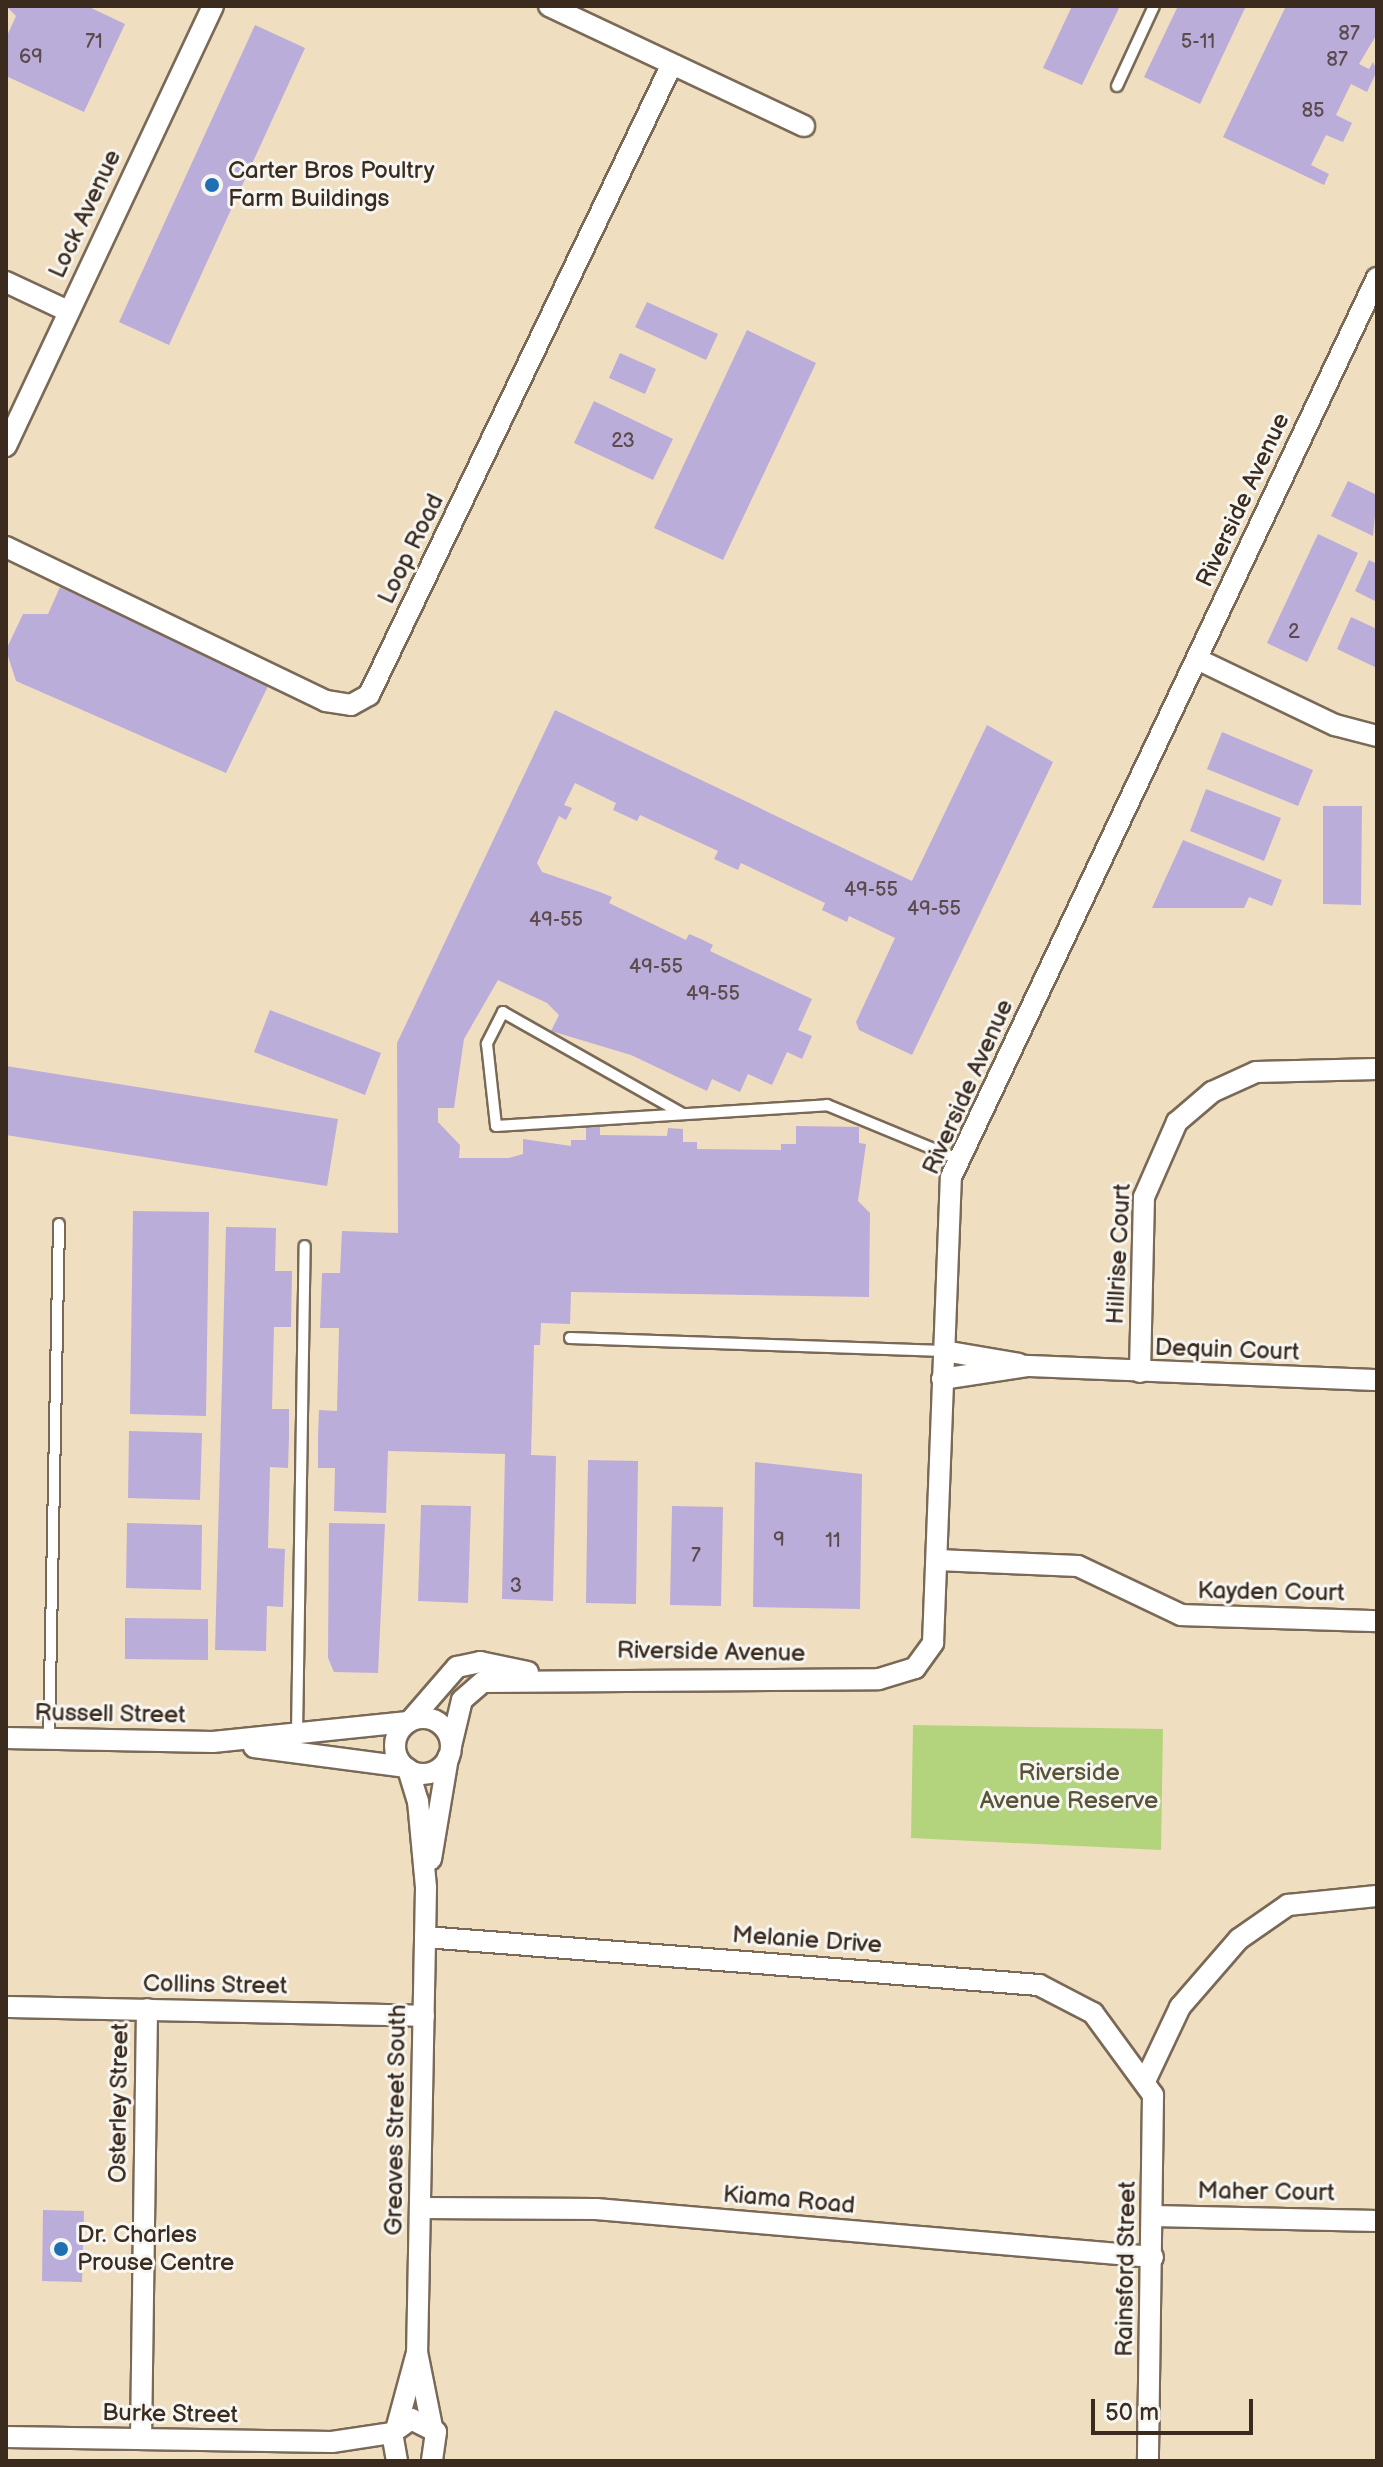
<!DOCTYPE html>
<html>
<head>
<meta charset="utf-8">
<style>
	body { margin:0 }
	#map { position:relative; width:1383px; height:2467px; overflow:hidden; background:#f0dec0; font-family:"Balsamiq Sans",sans-serif }
	div>[style] { position:absolute }
	[style*='--x'] { left:calc(var(--x)*1px); top:calc(var(--y)*1px); width:calc(var(--w)*1px); rotate:calc(var(--a)*1deg) }
	.green>* { inset:0; background:#b3d47c }
	.building>* { inset:0; background:#bbadd9 }
	.roads { filter:drop-shadow(2px 0 #7a6957) drop-shadow(-2px 0 #7a6957) drop-shadow(0 2px #7a6957) drop-shadow(0 -2px #7a6957) }
	.lane>* { height:10px; margin:-5px; padding:0 5px; transform-origin:5px; border-radius:5px; background:#fff }
	.street>* { height:20px; margin:-10px; padding:0 10px; transform-origin:10px; border-radius:10px; background:#fff }
	.street>.ring { margin:-10px; padding:0; box-sizing:content-box; background:none; border:20px solid #fff; border-radius:50% }
	.dots>* { width:22px; height:22px; translate:-50% -50%; box-sizing:border-box; border:4px solid #f6f6f2; border-radius:50% }
	span { translate:-50% -50%; white-space:nowrap; text-align:center; line-height:1.15; -webkit-text-stroke:6px #f6f6f2; paint-order:stroke }
	.number-label { font-size:20px; color:#5b4b4d }
	.number-label span { -webkit-text-stroke-width:0 }
	.poi-label { font-size:24px; color:#3b2a1e }
	.left { translate:0 -50%; text-align:left }
	.street-label { font-size:24px; color:#3b2a1e }
	.park-label { font-size:24px; color:#595436 }
	.frame { position:absolute; inset:0; border:8px solid #3b2a1e; pointer-events:none }
	.scale { position:absolute; left:1091px; top:2399px; width:162px; height:36px; box-sizing:border-box; border:4px solid #3b2a1e; border-top:0; padding-left:10px; font-size:24px; line-height:28px; white-space:nowrap; color:#3b2a1e; -webkit-text-stroke:6px #f6f6f2; paint-order:stroke }
</style>
</head>
<body>
<div id="map">
	<div class="green">
		<div style="clip-path:polygon(913px 1725px,1163px 1729px,1161px 1850px,911px 1838px)"></div>
	</div>
	<div class="building">
		<div style="clip-path:polygon(6px 6px,87px 6px,125px 24px,84px 112px,6px 76px,6px 38px,16px 16px)"></div>
		<div style="clip-path:polygon(1072px 6px,1120px 6px,1082px 85px,1043px 68px)"></div>
		<div style="clip-path:polygon(1178px 6px,1246px 6px,1200px 104px,1144px 77px)"></div>
		<div style="clip-path:polygon(1286px 6px,1377px 6px,1377px 34px,1359px 64px,1369px 69px,1373px 62px,1377px 71px,1367px 92px,1351px 84px,1336px 115px,1352px 123px,1343px 142px,1326px 135px,1311px 165px,1329px 174px,1324px 185px,1223px 137px)"></div>
		<div style="clip-path:polygon(255px 25px,305px 48px,169px 345px,119px 322px)"></div>
		<div style="clip-path:polygon(647px 302px,718px 334px,706px 360px,635px 327px)"></div>
		<div style="clip-path:polygon(747px 330px,816px 363px,723px 560px,654px 528px)"></div>
		<div style="clip-path:polygon(620px 353px,656px 369px,645px 394px,609px 378px)"></div>
		<div style="clip-path:polygon(594px 401px,673px 439px,653px 480px,574px 443px)"></div>
		<div style="clip-path:polygon(1348px 481px,1377px 495px,1373px 536px,1331px 516px)"></div>
		<div style="clip-path:polygon(1318px 534px,1358px 553px,1307px 662px,1267px 643px)"></div>
		<div style="clip-path:polygon(1369px 560px,1377px 564px,1377px 602px,1355px 591px)"></div>
		<div style="clip-path:polygon(60px 587px,268px 686px,226px 773px,16px 681px,6px 650px,23px 614px,48px 614px)"></div>
		<div style="clip-path:polygon(1351px 617px,1377px 629px,1377px 668px,1337px 649px)"></div>
		<div style="clip-path:polygon(555px 710px,912px 881px,987px 725px,1053px 762px,912px 1055px,859px 1030px,856px 1022px,895px 938px,849px 916px,847px 922px,822px 910px,825px 903px,741px 863px,738px 870px,714px 859px,718px 851px,640px 815px,637px 821px,613px 810px,616px 803px,575px 783px,564px 805px,572px 808px,566px 820px,559px 816px,537px 863px,542px 872px,600px 892px,612px 897px,609px 903px,686px 940px,689px 934px,701px 939px,713px 945px,710px 951px,812px 999px,798px 1030px,812px 1036px,802px 1059px,787px 1052px,772px 1085px,748px 1074px,740px 1092px,712px 1079px,707px 1091px,631px 1055px,551px 1031px,559px 1015px,547px 1003px,498px 980px,464px 1039px,454px 1108px,438px 1108px,438px 1122px,460px 1145px,459px 1158px,509px 1158px,523px 1154px,523px 1139px,571px 1146px,571px 1140px,586px 1140px,586px 1127px,600px 1127px,600px 1135px,667px 1136px,668px 1128px,683px 1129px,683px 1142px,697px 1142px,697px 1149px,781px 1150px,781px 1144px,796px 1144px,796px 1126px,859px 1127px,859px 1143px,866px 1144px,858px 1201px,870px 1213px,869px 1297px,571px 1292px,570px 1324px,541px 1323px,540px 1345px,534px 1345px,531px 1455px,556px 1456px,553px 1601px,502px 1599px,505px 1454px,388px 1451px,386px 1513px,334px 1511px,335px 1468px,318px 1468px,318px 1437px,319px 1410px,337px 1411px,339px 1328px,320px 1328px,322px 1273px,340px 1273px,342px 1231px,398px 1233px,397px 1043px)"></div>
		<div style="clip-path:polygon(1222px 732px,1313px 770px,1298px 806px,1207px 769px)"></div>
		<div style="clip-path:polygon(1206px 789px,1281px 818px,1264px 861px,1190px 831px)"></div>
		<div style="clip-path:polygon(1323px 806px,1362px 806px,1361px 905px,1323px 904px)"></div>
		<div style="clip-path:polygon(1183px 840px,1282px 880px,1272px 906px,1249px 897px,1244px 908px,1152px 908px)"></div>
		<div style="clip-path:polygon(270px 1010px,381px 1053px,365px 1095px,254px 1052px)"></div>
		<div style="clip-path:polygon(6px 1066px,338px 1119px,327px 1186px,6px 1135px)"></div>
		<div style="clip-path:polygon(133px 1211px,209px 1212px,206px 1416px,130px 1414px)"></div>
		<div style="clip-path:polygon(226px 1227px,276px 1228px,275px 1271px,292px 1271px,291px 1327px,274px 1327px,272px 1409px,289px 1409px,289px 1438px,288px 1468px,270px 1467px,268px 1548px,285px 1549px,283px 1607px,267px 1606px,266px 1651px,215px 1650px)"></div>
		<div style="clip-path:polygon(129px 1431px,202px 1433px,200px 1500px,128px 1498px)"></div>
		<div style="clip-path:polygon(588px 1460px,638px 1461px,636px 1604px,586px 1603px)"></div>
		<div style="clip-path:polygon(755px 1462px,862px 1474px,860px 1609px,753px 1607px)"></div>
		<div style="clip-path:polygon(421px 1505px,471px 1506px,468px 1603px,418px 1601px)"></div>
		<div style="clip-path:polygon(672px 1506px,723px 1507px,721px 1606px,670px 1605px)"></div>
		<div style="clip-path:polygon(127px 1523px,202px 1525px,201px 1590px,126px 1588px)"></div>
		<div style="clip-path:polygon(329px 1523px,385px 1524px,378px 1673px,334px 1672px,328px 1658px)"></div>
		<div style="clip-path:polygon(125px 1618px,208px 1619px,208px 1660px,125px 1659px)"></div>
		<div style="clip-path:polygon(43px 2210px,84px 2211px,82px 2282px,42px 2281px)"></div>
	</div>
	<div class="roads">
		<div class="lane">
			<div style="--x:1117;--y:86;--w:88;--a:-65.2"></div>
			<div style="--x:683;--y:1114;--w:207;--a:-150.5"></div>
			<div style="--x:503;--y:1012;--w:36;--a:117"></div>
			<div style="--x:487;--y:1044;--w:82;--a:83.7"></div>
			<div style="--x:496;--y:1126;--w:332;--a:-3.6"></div>
			<div style="--x:827;--y:1105;--w:142;--a:22.4"></div>
			<div style="--x:570;--y:1338;--w:374;--a:2"></div>
			<div style="--x:297;--y:1734;--w:488;--a:-89.1"></div>
			<div style="--x:49;--y:1739;--w:515;--a:-88.89"></div>
		</div>
		<div class="street">
			<div style="--x:549;--y:6;--w:282;--a:25.2"></div>
			<div style="--x:6;--y:282;--w:68;--a:25.1"></div>
			<div style="--x:6;--y:446;--w:486;--a:-64.8"></div>
			<div style="--x:6;--y:547;--w:355;--a:25.7"></div>
			<div style="--x:326;--y:701;--w:25;--a:9"></div>
			<div style="--x:351;--y:705;--w:21;--a:-29"></div>
			<div style="--x:369;--y:695;--w:700;--a:-64.35"></div>
			<div style="--x:1197;--y:659;--w:153;--a:25.6"></div>
			<div style="--x:1335;--y:725;--w:43;--a:14.7"></div>
			<div style="--x:944;--y:1351;--w:76;--a:9.8"></div>
			<div style="--x:1140;--y:1372;--w:175;--a:-88.7"></div>
			<div style="--x:1144;--y:1197;--w:82;--a:-66.3"></div>
			<div style="--x:1177;--y:1122;--w:46;--a:-40.6"></div>
			<div style="--x:1212;--y:1092;--w:48;--a:-24.4"></div>
			<div style="--x:1256;--y:1072;--w:121;--a:-1.4"></div>
			<div style="--x:942;--y:1379;--w:86;--a:-8.7"></div>
			<div style="--x:1027;--y:1366;--w:350;--a:2.3"></div>
			<div style="--x:937;--y:1560;--w:141;--a:2.4"></div>
			<div style="--x:1078;--y:1566;--w:114;--a:25.4"></div>
			<div style="--x:1181;--y:1615;--w:196;--a:1.8"></div>
			<div class="ring" style="left:395px;top:1718px;width:36px;height:36px"></div>
			<div style="--x:410;--y:1721;--w:72;--a:-49"></div>
			<div style="--x:457;--y:1667;--w:24;--a:-12"></div>
			<div style="--x:480;--y:1662;--w:49;--a:11.8"></div>
			<div style="--x:6;--y:1738;--w:207;--a:1.1"></div>
			<div style="--x:213;--y:1742;--w:196;--a:-5.9"></div>
			<div style="--x:451;--y:1746;--w:47;--a:-76.6"></div>
			<div style="--x:462;--y:1700;--w:28;--a:-41"></div>
			<div style="--x:483;--y:1682;--w:396;--a:-0.4"></div>
			<div style="--x:879;--y:1679;--w:38;--a:-17"></div>
			<div style="--x:915;--y:1668;--w:31;--a:-54"></div>
			<div style="--x:933;--y:1643;--w:466;--a:-87.8"></div>
			<div style="--x:951;--y:1177;--w:995;--a:-64.65"></div>
			<div style="--x:254;--y:1747;--w:152;--a:7.5"></div>
			<div style="--x:408;--y:1769;--w:34;--a:73"></div>
			<div style="--x:418;--y:1801;--w:87;--a:84.7"></div>
			<div style="--x:426;--y:1888;--w:464;--a:91.1"></div>
			<div style="--x:417;--y:2352;--w:76;--a:78.7"></div>
			<div style="--x:431;--y:1859;--w:103;--a:-80.5"></div>
			<div style="--x:425;--y:1937;--w:616;--a:4.47"></div>
			<div style="--x:1039;--y:1985;--w:61;--a:27.4"></div>
			<div style="--x:1093;--y:2013;--w:102;--a:53.8"></div>
			<div style="--x:1153;--y:2095;--w:366;--a:90.8"></div>
			<div style="--x:6;--y:2007;--w:418;--a:1.2"></div>
			<div style="--x:1146;--y:2079;--w:80;--a:-64.7"></div>
			<div style="--x:1180;--y:2007;--w:90;--a:-49.1"></div>
			<div style="--x:1239;--y:1939;--w:60;--a:-34.8"></div>
			<div style="--x:1288;--y:1905;--w:89;--a:-5.8"></div>
			<div style="--x:420;--y:2208;--w:176;--a:0.3"></div>
			<div style="--x:596;--y:2209;--w:559;--a:4.93"></div>
			<div style="--x:1153;--y:2216;--w:224;--a:1.3"></div>
			<div style="--x:397;--y:2426;--w:73;--a:-74.8"></div>
			<div style="--x:6;--y:2437;--w:326;--a:0.9"></div>
			<div style="--x:332;--y:2442;--w:61;--a:-8.5"></div>
			<div style="--x:141;--y:2439;--w:430;--a:-89.2"></div>
			<div style="--x:397;--y:2461;--w:28;--a:-100"></div>
			<div style="--x:392;--y:2433;--w:24;--a:-36"></div>
			<div style="--x:411;--y:2419;--w:28;--a:27"></div>
			<div style="--x:436;--y:2432;--w:29;--a:98"></div>
		</div>
	</div>
	<div class="dots">
		<div style="left:212px;top:185px;background:#1f6fb2"></div>
		<div style="left:61px;top:2249px;background:#1f6fb2"></div>
	</div>
	<div class="number-label">
		<span style="left:1349px;top:34px">87</span>
		<span style="left:94px;top:42px">71</span>
		<span style="left:1198px;top:42px">5-11</span>
		<span style="left:31px;top:57px">69</span>
		<span style="left:1337px;top:60px">87</span>
		<span style="left:1313px;top:111px">85</span>
		<span style="left:623px;top:441px">23</span>
		<span style="left:1294px;top:632px">2</span>
		<span style="left:871px;top:890px">49-55</span>
		<span style="left:934px;top:909px">49-55</span>
		<span style="left:556px;top:920px">49-55</span>
		<span style="left:656px;top:967px">49-55</span>
		<span style="left:713px;top:994px">49-55</span>
		<span style="left:779px;top:1540px">9</span>
		<span style="left:833px;top:1541px">11</span>
		<span style="left:696px;top:1556px">7</span>
		<span style="left:516px;top:1586px">3</span>
	</div>
	<div class="poi-label">
		<span class="left" style="left:228px;top:185px">Carter Bros Poultry<br>Farm Buildings</span>
		<span class="left" style="left:77px;top:2249px">Dr. Charles<br>Prouse Centre</span>
	</div>
	<div class="street-label">
		<span style="left:85px;top:214px;rotate:-65deg">Lock Avenue</span>
		<span style="left:1243px;top:500px;rotate:-65deg">Riverside Avenue</span>
		<span style="left:411px;top:549px;rotate:-64deg">Loop Road</span>
		<span style="left:968px;top:1087px;rotate:-66deg">Riverside Avenue</span>
		<span style="left:1119px;top:1254px;rotate:-87deg">Hillrise Court</span>
		<span style="left:1227px;top:1350px;rotate:2deg">Dequin Court</span>
		<span style="left:1271px;top:1592px;rotate:1deg">Kayden Court</span>
		<span style="left:711px;top:1652px;rotate:1deg">Riverside Avenue</span>
		<span style="left:110px;top:1714px;rotate:1deg">Russell Street</span>
		<span style="left:807px;top:1940px;rotate:4deg">Melanie Drive</span>
		<span style="left:215px;top:1985px;rotate:1deg">Collins Street</span>
		<span style="left:119px;top:2103px;rotate:-89deg">Osterley Street</span>
		<span style="left:396px;top:2120px;rotate:-89deg">Greaves Street South</span>
		<span style="left:1266px;top:2192px;rotate:1deg">Maher Court</span>
		<span style="left:789px;top:2200px;rotate:5deg">Kiama Road</span>
		<span style="left:1126px;top:2269px;rotate:-89deg">Rainsford Street</span>
		<span style="left:170px;top:2414px;rotate:1deg">Burke Street</span>
	</div>
	<div class="park-label">
		<span style="left:1069px;top:1787px">Riverside<br>Avenue Reserve</span>
	</div>
	<div class="frame"></div>
	<div class="scale">50 m</div>
</div>
</body>
</html>
